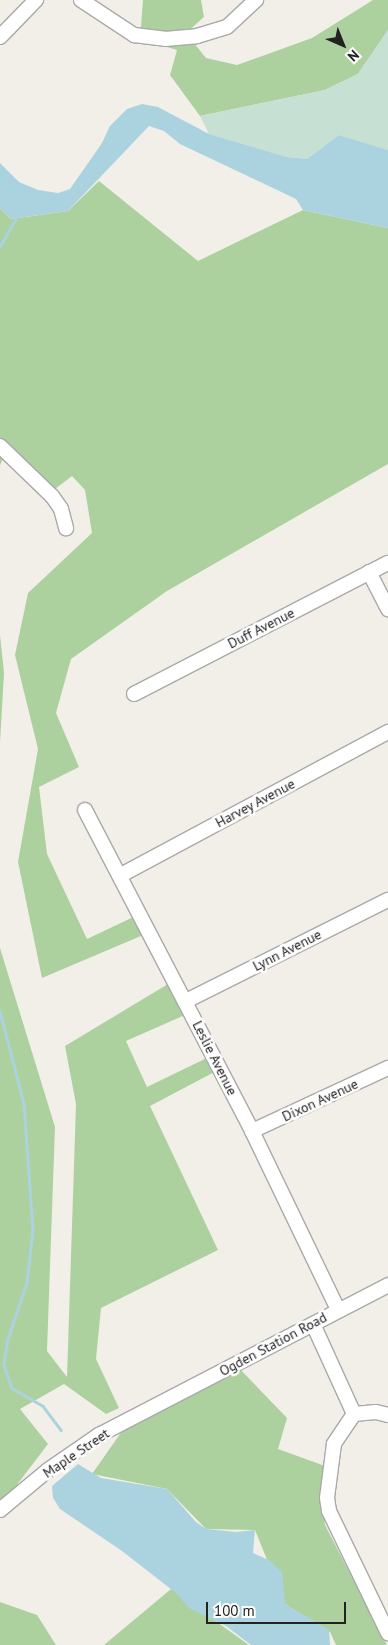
<!DOCTYPE html>
<html>
<head>
<meta charset="utf-8">
<style>
	body { margin:0 }
	#map { position:relative; width:388px; height:1645px; overflow:hidden; background:#f2efe9; font-family:"PT Sans",sans-serif }
	div>[style] { position:absolute }
	[style*='--x'] { left:calc(var(--x)*1px); top:calc(var(--y)*1px); width:calc(var(--w)*1px); rotate:calc(var(--a)*1deg) }
	.forest>* { inset:0; background:#add19e }
	.wetland>* { inset:0; background:#c6e0d4 }
	.water>* { inset:0; background:#aad3df }
	.stream>* { height:2.5px; margin:-1.25px; padding:0 1.25px; transform-origin:1.25px; border-radius:1.25px; background:#aad3df }
	.roads { filter:drop-shadow(1px 0 #a9a9a9) drop-shadow(-1px 0 #a9a9a9) drop-shadow(0 1px #a9a9a9) drop-shadow(0 -1px #a9a9a9) }
	.minor>* { height:14px; margin:-7px; padding:0 7px; transform-origin:7px; border-radius:7px; background:#fff }
	span { translate:-50% -50%; white-space:nowrap; text-align:center; line-height:1.15; -webkit-text-stroke:5px #fff; paint-order:stroke }
	.street-label { font-size:14px; color:#222 }
	.north { position:absolute; left:318px; top:20px; width:50px; height:50px; -webkit-text-stroke:4px #fff; paint-order:stroke; rotate:136deg; font-size:14px; font-weight:700; line-height:20px; text-align:center; color:#222 }
	.north::after { content:''; display:block; margin:auto; width:18px; height:22px; background:#222; clip-path:polygon(50% 0,100% 100%,50% 72%,0 100%) }
	.scale { position:absolute; left:206px; top:1602px; width:140px; height:22px; box-sizing:border-box; border:2px solid #222; border-top:0; padding-left:6px; font-size:15px; line-height:18px; white-space:nowrap; color:#222; -webkit-text-stroke:4px #fff; paint-order:stroke }
</style>
</head>
<body>
<div id="map">
	<div class="forest">
		<div style="clip-path:polygon(143px 0,201px 0,204px 17px,186px 33px,206px 58px,237px 65px,312px 38px,373px 0,388px 0,388px 30px,358px 74px,325px 90px,200px 116px,170px 75px,177px 50px,140px 39px)"></div>
		<div style="clip-path:polygon(99px 181px,198px 261px,303px 210px,388px 228px,388px 464px,167px 591px,71px 659px,56px 713px,79px 767px,39px 787px,47px 854px,87px 939px,146px 911px,155px 930px,42px 978px,18px 862px,38px 749px,15px 655px,28px 593px,92px 533px,85px 490px,72px 476px,55px 489px,8px 448px,0 465px,0 208px,11px 219px,68px 211px)"></div>
		<div style="clip-path:polygon(0 635px,4px 673px,0 743px)"></div>
		<div style="clip-path:polygon(0 948px,55px 1127px,47px 1351px,67px 1377px,76px 1104px,65px 1046px,178px 978px,194px 1011px,126px 1041px,147px 1087px,215px 1054px,222px 1068px,150px 1106px,218px 1250px,101px 1308px,96px 1359px,119px 1408px,106px 1414px,64px 1384px,20px 1409px,48px 1444px,0 1507px)"></div>
		<div style="clip-path:polygon(237px 1366px,287px 1418px,278px 1449px,325px 1466px,321px 1496px,325px 1525px,387px 1645px,336px 1645px,330px 1632px,285px 1604px,255px 1530px,206px 1529px,167px 1489px,92px 1474px,127px 1424px)"></div>
		<div style="clip-path:polygon(171px 1589px,249px 1645px,104px 1645px)"></div>
		<div style="clip-path:polygon(0 1602px,37px 1615px,56px 1645px,0 1645px)"></div>
	</div>
	<div class="wetland">
		<div style="clip-path:polygon(388px 30px,388px 150px,339px 135px,307px 159px,287px 157px,209px 134px,200px 116px,325px 90px,358px 74px)"></div>
	</div>
	<div class="water">
		<div style="clip-path:polygon(142px 104px,158px 107px,209px 134px,287px 157px,307px 159px,339px 135px,388px 150px,388px 228px,303px 210px,296px 199px,180px 144px,164px 131px,149px 126px,68px 211px,11px 219px,0 208px,0 163px,19px 182px,38px 190px,58px 193px,70px 189px,102px 143px,110px 126px,127px 109px)"></div>
		<div style="clip-path:polygon(78px 1464px,101px 1478px,167px 1489px,196px 1522px,206px 1529px,236px 1532px,255px 1530px,253px 1553px,269px 1560px,282px 1572px,285px 1604px,329px 1630px,330px 1645px,251px 1645px,226px 1626px,189px 1608px,176px 1593px,122px 1551px,60px 1509px,53px 1498px,52px 1486px)"></div>
	</div>
	<div class="stream">
		<div style="--x:0;--y:246;--w:34;--a:-60"></div>
		<div style="--x:0;--y:1011;--w:96;--a:75.5"></div>
		<div style="--x:24;--y:1104;--w:126;--a:85.9"></div>
		<div style="--x:33;--y:1230;--w:53;--a:96.5"></div>
		<div style="--x:27;--y:1283;--w:59;--a:108.7"></div>
		<div style="--x:8;--y:1339;--w:26;--a:99"></div>
		<div style="--x:4;--y:1365;--w:24;--a:71"></div>
		<div style="--x:12;--y:1388;--w:36;--a:30"></div>
		<div style="--x:43;--y:1406;--w:30;--a:53"></div>
	</div>
	<div class="roads">
		<div class="minor">
			<div style="--x:81;--y:0;--w:64;--a:33.4"></div>
			<div style="--x:134;--y:35;--w:31;--a:7"></div>
			<div style="--x:165;--y:39;--w:32;--a:-5"></div>
			<div style="--x:197;--y:36;--w:31;--a:-17"></div>
			<div style="--x:227;--y:27;--w:40;--a:-43"></div>
			<div style="--x:0;--y:37;--w:52;--a:-45.8"></div>
			<div style="--x:0;--y:446;--w:72;--a:43.9"></div>
			<div style="--x:52;--y:496;--w:16;--a:55"></div>
			<div style="--x:61;--y:509;--w:20;--a:75"></div>
			<div style="--x:369;--y:572;--w:42;--a:62.8"></div>
			<div style="--x:134;--y:694;--w:286;--a:-27.3"></div>
			<div style="--x:85;--y:810;--w:362;--a:62.5"></div>
			<div style="--x:252;--y:1131;--w:199;--a:64.3"></div>
			<div style="--x:121;--y:875;--w:303;--a:-28.2"></div>
			<div style="--x:186;--y:1001;--w:226;--a:-26.6"></div>
			<div style="--x:252;--y:1131;--w:150;--a:-24.9"></div>
			<div style="--x:313;--y:1324;--w:99;--a:65.5"></div>
			<div style="--x:354;--y:1414;--w:36;--a:124"></div>
			<div style="--x:334;--y:1444;--w:54;--a:97.4"></div>
			<div style="--x:327;--y:1498;--w:13;--a:81"></div>
			<div style="--x:329;--y:1511;--w:136;--a:64.2"></div>
			<div style="--x:354;--y:1414;--w:22;--a:-5"></div>
			<div style="--x:376;--y:1412;--w:12;--a:14"></div>
			<div style="--x:0;--y:1510;--w:62;--a:-39.8"></div>
			<div style="--x:48;--y:1470;--w:62;--a:-34.5"></div>
			<div style="--x:99;--y:1435;--w:326;--a:-27.4"></div>
		</div>
	</div>
	<div class="street-label">
		<span style="left:261px;top:628px;rotate:-27deg">Duff Avenue</span>
		<span style="left:255px;top:803px;rotate:-28deg">Harvey Avenue</span>
		<span style="left:287px;top:950px;rotate:-27deg">Lynn Avenue</span>
		<span style="left:215px;top:1058px;rotate:63deg">Leslie Avenue</span>
		<span style="left:320px;top:1100px;rotate:-25deg">Dixon Avenue</span>
		<span style="left:273px;top:1344px;rotate:-28deg">Ogden Station Road</span>
		<span style="left:76px;top:1453px;rotate:-34deg">Maple Street</span>
	</div>
	<div class="north">N</div>
	<div class="scale">100 m</div>
</div>
</body>
</html>
